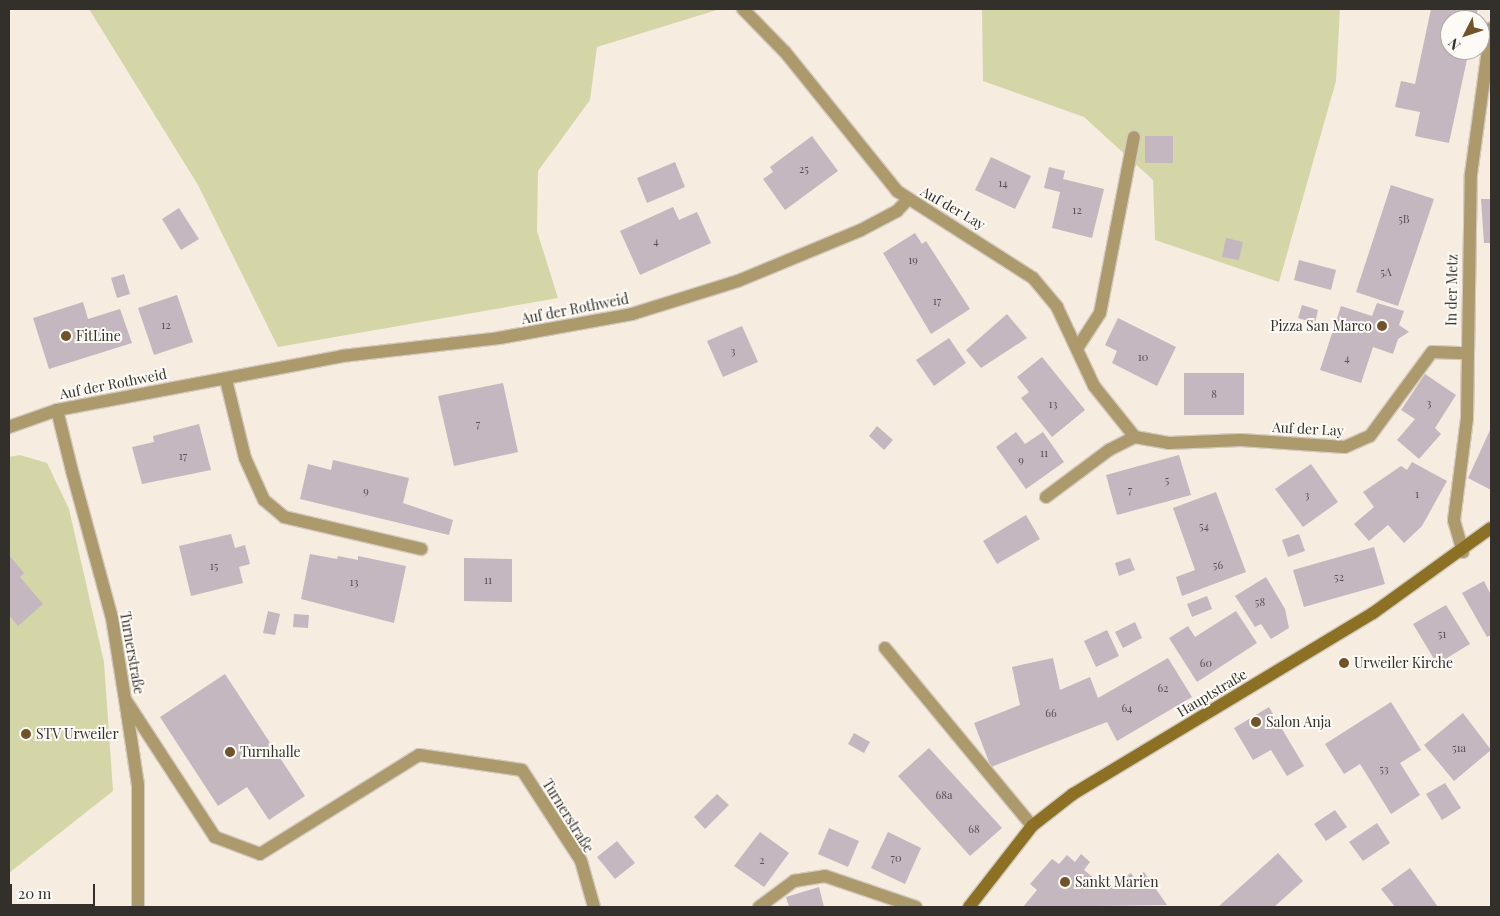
<!DOCTYPE html>
<html>
<head>
<meta charset="utf-8">
<style>
	body { margin:0 }
	#map { position:relative; width:1500px; height:916px; overflow:hidden; background:#f6ece0; font-family:"Playfair Display",serif }
	div>[style] { position:absolute }
	[style*='--x'] { left:calc(var(--x)*1px); top:calc(var(--y)*1px); width:calc(var(--w)*1px); rotate:calc(var(--a)*1deg) }
	.green>* { inset:0; background:#d4d6a7 }
	.building>* { inset:0; background:#c4b7c0 }
	.roads { filter:drop-shadow(1px 0 #d3cabf) drop-shadow(-1px 0 #d3cabf) drop-shadow(0 1px #d3cabf) drop-shadow(0 -1px #d3cabf) }
	.service>* { height:12px; margin:-6px; padding:0 6px; transform-origin:6px; border-radius:6px; background:#ac9a6d }
	.minor>* { height:12px; margin:-6px; padding:0 6px; transform-origin:6px; border-radius:6px; background:#ac9a6d }
	.secondary>* { height:12px; margin:-6px; padding:0 6px; transform-origin:6px; border-radius:6px; background:#8c7125 }
	.dots>* { width:14px; height:14px; translate:-50% -50%; box-sizing:border-box; border:2px solid #fefaf5; border-radius:50% }
	span { translate:-50% -50%; white-space:nowrap; text-align:center; line-height:1.15; -webkit-text-stroke:4px #fefaf5; paint-order:stroke }
	.number-label { font-size:11px; color:#575150 }
	.number-label span { -webkit-text-stroke-width:0 }
	.street-label { font-size:14px; color:#332f2b }
	.poi-label { font-size:14px; color:#332f2b }
	.right { translate:-100% -50%; text-align:right }
	.left { translate:0 -50%; text-align:left }
	.frame { position:absolute; inset:0; border:10px solid #332f2b; pointer-events:none }
	.north { position:absolute; left:1440px; top:10px; width:50px; height:50px; box-sizing:border-box; background:#fefaf5; border:1px solid #ada9a4; border-radius:50%; rotate:229deg; font-size:14px; font-weight:700; line-height:20px; text-align:center; color:#332f2b }
	.north::after { content:''; display:block; margin:auto; width:18px; height:22px; background:#725228; clip-path:polygon(50% 0,100% 100%,50% 72%,0 100%) }
	.scale { position:absolute; left:10px; top:884px; width:85px; height:22px; box-sizing:border-box; border:2px solid #332f2b; border-top:0; padding-left:6px; font-size:15px; line-height:18px; white-space:nowrap; color:#332f2b; -webkit-text-stroke:4px #fefaf5; paint-order:stroke }
</style>
</head>
<body>
<div id="map">
	<div class="green">
		<div style="clip-path:polygon(89px 9px,720px 9px,597px 47px,590px 100px,538px 171px,537px 231px,558px 298px,278px 347px,198px 185px)"></div>
		<div style="clip-path:polygon(982px 9px,1340px 9px,1336px 81px,1279px 282px,1155px 240px,1153px 180px,1084px 117px,983px 81px)"></div>
		<div style="clip-path:polygon(20px 455px,47px 463px,69px 509px,104px 662px,113px 791px,9px 873px,9px 457px)"></div>
	</div>
	<div class="building">
		<div style="clip-path:polygon(1431px 9px,1478px 9px,1475px 20px,1450px 20px,1450px 50px,1469px 50px,1449px 143px,1415px 136px,1420px 112px,1395px 107px,1401px 81px,1415px 84px)"></div>
		<div style="clip-path:polygon(812px 136px,838px 171px,785px 210px,763px 179px,773px 172px,770px 167px)"></div>
		<div style="clip-path:polygon(1145px 136px,1173px 136px,1173px 163px,1145px 163px)"></div>
		<div style="clip-path:polygon(991px 157px,1031px 176px,1015px 209px,975px 190px)"></div>
		<div style="clip-path:polygon(675px 162px,685px 187px,647px 203px,637px 178px)"></div>
		<div style="clip-path:polygon(1049px 167px,1065px 171px,1063px 179px,1104px 189px,1092px 238px,1052px 228px,1060px 192px,1044px 188px)"></div>
		<div style="clip-path:polygon(1391px 185px,1434px 199px,1398px 306px,1356px 292px)"></div>
		<div style="clip-path:polygon(1481px 199px,1491px 199px,1491px 243px,1484px 243px)"></div>
		<div style="clip-path:polygon(673px 207px,679px 220px,697px 212px,711px 243px,640px 275px,620px 231px)"></div>
		<div style="clip-path:polygon(179px 208px,199px 239px,181px 250px,162px 219px)"></div>
		<div style="clip-path:polygon(915px 233px,922px 244px,926px 241px,970px 309px,931px 334px,883px 253px)"></div>
		<div style="clip-path:polygon(1226px 238px,1243px 242px,1239px 260px,1222px 257px)"></div>
		<div style="clip-path:polygon(1299px 260px,1336px 270px,1331px 290px,1294px 280px)"></div>
		<div style="clip-path:polygon(124px 274px,130px 294px,117px 298px,111px 278px)"></div>
		<div style="clip-path:polygon(177px 295px,193px 342px,154px 355px,138px 308px)"></div>
		<div style="clip-path:polygon(83px 302px,88px 319px,120px 309px,132px 343px,49px 369px,33px 318px)"></div>
		<div style="clip-path:polygon(1377px 303px,1404px 311px,1399px 325px,1409px 332px,1398px 339px,1393px 354px,1373px 347px,1361px 383px,1320px 370px,1341px 306px,1372px 316px)"></div>
		<div style="clip-path:polygon(1302px 305px,1318px 310px,1315px 323px,1298px 318px)"></div>
		<div style="clip-path:polygon(1007px 314px,1027px 338px,981px 368px,966px 350px)"></div>
		<div style="clip-path:polygon(1118px 318px,1176px 347px,1157px 386px,1112px 363px,1117px 351px,1105px 345px)"></div>
		<div style="clip-path:polygon(742px 326px,758px 362px,723px 377px,707px 341px)"></div>
		<div style="clip-path:polygon(949px 338px,966px 363px,934px 386px,916px 360px)"></div>
		<div style="clip-path:polygon(1042px 357px,1085px 410px,1052px 437px,1021px 398px,1029px 392px,1017px 377px)"></div>
		<div style="clip-path:polygon(1184px 373px,1244px 373px,1244px 415px,1184px 415px)"></div>
		<div style="clip-path:polygon(1425px 374px,1456px 395px,1435px 428px,1441px 434px,1419px 459px,1397px 440px,1415px 419px,1401px 410px)"></div>
		<div style="clip-path:polygon(503px 383px,518px 452px,454px 466px,438px 396px)"></div>
		<div style="clip-path:polygon(199px 424px,211px 470px,142px 484px,132px 447px,154px 442px,153px 436px)"></div>
		<div style="clip-path:polygon(877px 426px,893px 440px,884px 450px,869px 436px)"></div>
		<div style="clip-path:polygon(1491px 428px,1491px 490px,1468px 478px)"></div>
		<div style="clip-path:polygon(1016px 432px,1025px 444px,1043px 432px,1064px 462px,1026px 489px,996px 447px)"></div>
		<div style="clip-path:polygon(1179px 455px,1191px 495px,1117px 515px,1106px 475px)"></div>
		<div style="clip-path:polygon(333px 460px,409px 478px,403px 503px,453px 520px,449px 535px,300px 499px,308px 464px,331px 470px)"></div>
		<div style="clip-path:polygon(1412px 462px,1447px 481px,1422px 526px,1404px 543px,1388px 525px,1369px 541px,1354px 524px,1374px 507px,1363px 492px,1401px 466px,1407px 470px)"></div>
		<div style="clip-path:polygon(1311px 464px,1338px 502px,1303px 527px,1275px 489px)"></div>
		<div style="clip-path:polygon(1216px 492px,1246px 572px,1182px 596px,1176px 577px,1195px 570px,1173px 508px)"></div>
		<div style="clip-path:polygon(1026px 515px,1040px 539px,997px 564px,983px 541px)"></div>
		<div style="clip-path:polygon(231px 534px,235px 548px,245px 545px,250px 564px,239px 567px,243px 583px,191px 596px,179px 546px)"></div>
		<div style="clip-path:polygon(1299px 534px,1305px 551px,1288px 557px,1282px 540px)"></div>
		<div style="clip-path:polygon(1374px 547px,1385px 584px,1304px 607px,1293px 570px)"></div>
		<div style="clip-path:polygon(310px 554px,337px 559px,338px 556px,358px 560px,358px 556px,406px 566px,394px 623px,301px 599px)"></div>
		<div style="clip-path:polygon(9px 555px,24px 573px,20px 577px,43px 604px,18px 626px,9px 615px)"></div>
		<div style="clip-path:polygon(464px 558px,512px 559px,512px 602px,464px 601px)"></div>
		<div style="clip-path:polygon(1130px 558px,1135px 570px,1119px 576px,1115px 563px)"></div>
		<div style="clip-path:polygon(1266px 577px,1285px 609px,1289px 628px,1271px 639px,1261px 624px,1255px 627px,1235px 596px)"></div>
		<div style="clip-path:polygon(1484px 581px,1491px 595px,1491px 635px,1487px 637px,1462px 593px)"></div>
		<div style="clip-path:polygon(1207px 596px,1212px 609px,1192px 617px,1187px 604px)"></div>
		<div style="clip-path:polygon(1446px 605px,1470px 644px,1437px 664px,1413px 624px)"></div>
		<div style="clip-path:polygon(268px 611px,280px 614px,275px 635px,263px 633px)"></div>
		<div style="clip-path:polygon(1236px 611px,1257px 643px,1197px 682px,1169px 638px,1188px 626px,1195px 637px)"></div>
		<div style="clip-path:polygon(294px 614px,309px 615px,308px 628px,293px 627px)"></div>
		<div style="clip-path:polygon(1135px 622px,1142px 638px,1123px 648px,1115px 632px)"></div>
		<div style="clip-path:polygon(1107px 630px,1119px 656px,1096px 667px,1084px 641px)"></div>
		<div style="clip-path:polygon(1053px 658px,1060px 690px,1090px 677px,1098px 698px,1168px 658px,1192px 697px,1117px 741px,1107px 722px,991px 767px,974px 723px,1020px 705px,1012px 667px)"></div>
		<div style="clip-path:polygon(225px 674px,305px 796px,269px 820px,247px 787px,218px 806px,160px 717px)"></div>
		<div style="clip-path:polygon(1391px 702px,1421px 750px,1400px 763px,1420px 795px,1391px 814px,1360px 764px,1344px 774px,1325px 744px)"></div>
		<div style="clip-path:polygon(1269px 707px,1304px 766px,1287px 776px,1271px 750px,1253px 760px,1234px 728px)"></div>
		<div style="clip-path:polygon(1463px 713px,1491px 750px,1454px 781px,1424px 745px)"></div>
		<div style="clip-path:polygon(854px 733px,870px 742px,864px 753px,848px 744px)"></div>
		<div style="clip-path:polygon(929px 748px,1002px 828px,970px 856px,898px 776px)"></div>
		<div style="clip-path:polygon(1445px 783px,1461px 808px,1442px 820px,1426px 794px)"></div>
		<div style="clip-path:polygon(717px 794px,729px 805px,705px 829px,694px 817px)"></div>
		<div style="clip-path:polygon(1335px 810px,1347px 827px,1326px 841px,1314px 824px)"></div>
		<div style="clip-path:polygon(1377px 823px,1390px 843px,1363px 861px,1349px 842px)"></div>
		<div style="clip-path:polygon(829px 828px,859px 841px,848px 867px,818px 854px)"></div>
		<div style="clip-path:polygon(760px 832px,789px 853px,764px 887px,734px 866px)"></div>
		<div style="clip-path:polygon(888px 832px,921px 848px,905px 884px,871px 868px)"></div>
		<div style="clip-path:polygon(617px 841px,635px 863px,615px 879px,597px 857px)"></div>
		<div style="clip-path:polygon(1278px 853px,1303px 881px,1274px 907px,1218px 907px)"></div>
		<div style="clip-path:polygon(1081px 854px,1090px 862px,1084px 870px,1107px 889px,1131px 873px,1135px 879px,1144px 872px,1167px 905px,1023px 907px,1037px 890px,1030px 884px,1052px 859px,1059px 864px,1067px 855px,1075px 862px)"></div>
		<div style="clip-path:polygon(1410px 868px,1438px 907px,1395px 907px,1381px 889px)"></div>
		<div style="clip-path:polygon(819px 887px,824px 907px,789px 907px,786px 897px)"></div>
	</div>
	<div class="roads">
		<div class="service">
			<div style="--x:1078;--y:347;--w:40;--a:-57.1"></div>
			<div style="--x:1100;--y:313;--w:179;--a:-79.1"></div>
			<div style="--x:72;--y:471;--w:152;--a:74.8"></div>
			<div style="--x:112;--y:618;--w:82;--a:80.9"></div>
			<div style="--x:125;--y:699;--w:87;--a:81.4"></div>
			<div style="--x:138;--y:785;--w:122;--a:90"></div>
			<div style="--x:1046;--y:497;--w:79;--a:-36.7"></div>
			<div style="--x:1109;--y:450;--w:29;--a:-27"></div>
			<div style="--x:885;--y:648;--w:231;--a:50.4"></div>
			<div style="--x:125;--y:699;--w:165;--a:56.9"></div>
			<div style="--x:215;--y:837;--w:48;--a:20.7"></div>
			<div style="--x:260;--y:854;--w:187;--a:-31.9"></div>
			<div style="--x:419;--y:755;--w:104;--a:8.3"></div>
			<div style="--x:522;--y:770;--w:108;--a:57"></div>
			<div style="--x:581;--y:861;--w:48;--a:74.2"></div>
			<div style="--x:759;--y:907;--w:44;--a:-36.6"></div>
			<div style="--x:794;--y:881;--w:31;--a:-9"></div>
			<div style="--x:825;--y:876;--w:96;--a:18.8"></div>
		</div>
		<div class="minor">
			<div style="--x:743;--y:9;--w:60;--a:45.7"></div>
			<div style="--x:785;--y:52;--w:179;--a:51.1"></div>
			<div style="--x:897;--y:191;--w:161;--a:32.6"></div>
			<div style="--x:1033;--y:278;--w:38;--a:50"></div>
			<div style="--x:1057;--y:307;--w:87;--a:64.9"></div>
			<div style="--x:1094;--y:386;--w:65;--a:51.2"></div>
			<div style="--x:1135;--y:437;--w:35;--a:10"></div>
			<div style="--x:1169;--y:443;--w:72;--a:-2.4"></div>
			<div style="--x:1241;--y:440;--w:104;--a:3.9"></div>
			<div style="--x:1345;--y:447;--w:27;--a:-24"></div>
			<div style="--x:1370;--y:436;--w:104;--a:-53.6"></div>
			<div style="--x:1432;--y:352;--w:33;--a:2"></div>
			<div style="--x:226;--y:380;--w:80;--a:76.3"></div>
			<div style="--x:245;--y:458;--w:46;--a:65.7"></div>
			<div style="--x:264;--y:500;--w:26;--a:40"></div>
			<div style="--x:284;--y:517;--w:141;--a:13.1"></div>
			<div style="--x:57;--y:410;--w:63;--a:76.2"></div>
			<div style="--x:9;--y:427;--w:51;--a:-19.5"></div>
			<div style="--x:57;--y:410;--w:290;--a:-10.7"></div>
			<div style="--x:342;--y:356;--w:158;--a:-6.5"></div>
			<div style="--x:499;--y:338;--w:135;--a:-10.2"></div>
			<div style="--x:632;--y:314;--w:111;--a:-17.3"></div>
			<div style="--x:738;--y:281;--w:133;--a:-22.5"></div>
			<div style="--x:861;--y:230;--w:41;--a:-27.8"></div>
			<div style="--x:897;--y:211;--w:16;--a:-47"></div>
			<div style="--x:1463;--y:552;--w:33;--a:-106"></div>
			<div style="--x:1454;--y:520;--w:103;--a:-82.7"></div>
			<div style="--x:1467;--y:418;--w:244;--a:-89.1"></div>
			<div style="--x:1471;--y:174;--w:147;--a:-82.2"></div>
		</div>
		<div class="secondary">
			<div style="--x:969;--y:907;--w:103;--a:-52.1"></div>
			<div style="--x:1032;--y:826;--w:52;--a:-38"></div>
			<div style="--x:1073;--y:794;--w:350;--a:-31.1"></div>
			<div style="--x:1373;--y:613;--w:145;--a:-35.8"></div>
		</div>
	</div>
	<div class="dots">
		<div style="left:1382px;top:326px;background:#725228"></div>
		<div style="left:66px;top:336px;background:#725228"></div>
		<div style="left:1344px;top:663px;background:#725228"></div>
		<div style="left:1256px;top:722px;background:#725228"></div>
		<div style="left:26px;top:734px;background:#725228"></div>
		<div style="left:230px;top:752px;background:#725228"></div>
		<div style="left:1065px;top:882px;background:#725228"></div>
	</div>
	<div class="number-label">
		<span style="left:804px;top:169px">25</span>
		<span style="left:1003px;top:183px">14</span>
		<span style="left:1077px;top:210px">12</span>
		<span style="left:1404px;top:219px">5B</span>
		<span style="left:656px;top:241px">4</span>
		<span style="left:913px;top:260px">19</span>
		<span style="left:1386px;top:272px">5A</span>
		<span style="left:937px;top:301px">17</span>
		<span style="left:166px;top:325px">12</span>
		<span style="left:733px;top:351px">3</span>
		<span style="left:1143px;top:357px">10</span>
		<span style="left:1347px;top:358px">4</span>
		<span style="left:1214px;top:394px">8</span>
		<span style="left:1429px;top:403px">3</span>
		<span style="left:1053px;top:404px">13</span>
		<span style="left:478px;top:424px">7</span>
		<span style="left:1044px;top:453px">11</span>
		<span style="left:183px;top:456px">17</span>
		<span style="left:1021px;top:460px">9</span>
		<span style="left:1167px;top:480px">5</span>
		<span style="left:1130px;top:490px">7</span>
		<span style="left:366px;top:491px">9</span>
		<span style="left:1417px;top:494px">1</span>
		<span style="left:1307px;top:495px">3</span>
		<span style="left:1204px;top:526px">54</span>
		<span style="left:1218px;top:565px">56</span>
		<span style="left:214px;top:566px">15</span>
		<span style="left:1339px;top:577px">52</span>
		<span style="left:488px;top:580px">11</span>
		<span style="left:354px;top:582px">13</span>
		<span style="left:1260px;top:602px">58</span>
		<span style="left:1442px;top:634px">51</span>
		<span style="left:1206px;top:663px">60</span>
		<span style="left:1163px;top:688px">62</span>
		<span style="left:1127px;top:708px">64</span>
		<span style="left:1051px;top:713px">66</span>
		<span style="left:1459px;top:748px">51a</span>
		<span style="left:1384px;top:769px">53</span>
		<span style="left:944px;top:795px">68a</span>
		<span style="left:974px;top:829px">68</span>
		<span style="left:896px;top:858px">70</span>
		<span style="left:762px;top:860px">2</span>
	</div>
	<div class="street-label">
		<span style="left:953px;top:208px;rotate:30deg">Auf der Lay</span>
		<span style="left:1452px;top:290px;rotate:-89deg">In der Metz</span>
		<span style="left:575px;top:309px;rotate:-11deg">Auf der Rothweid</span>
		<span style="left:113px;top:384px;rotate:-11deg">Auf der Rothweid</span>
		<span style="left:1308px;top:429px;rotate:3deg">Auf der Lay</span>
		<span style="left:132px;top:653px;rotate:80deg">Turnerstraße</span>
		<span style="left:1212px;top:693px;rotate:-31deg">Hauptstraße</span>
		<span style="left:568px;top:816px;rotate:58deg">Turnerstraße</span>
	</div>
	<div class="poi-label">
		<span class="right" style="left:1372px;top:326px">Pizza San Marco</span>
		<span class="left" style="left:76px;top:336px">FitLine</span>
		<span class="left" style="left:1354px;top:663px">Urweiler Kirche</span>
		<span class="left" style="left:1266px;top:722px">Salon Anja</span>
		<span class="left" style="left:36px;top:734px">STV Urweiler</span>
		<span class="left" style="left:240px;top:752px">Turnhalle</span>
		<span class="left" style="left:1075px;top:882px">Sankt Marien</span>
	</div>
	<div class="frame"></div>
	<div class="north">N</div>
	<div class="scale">20 m</div>
</div>
</body>
</html>
